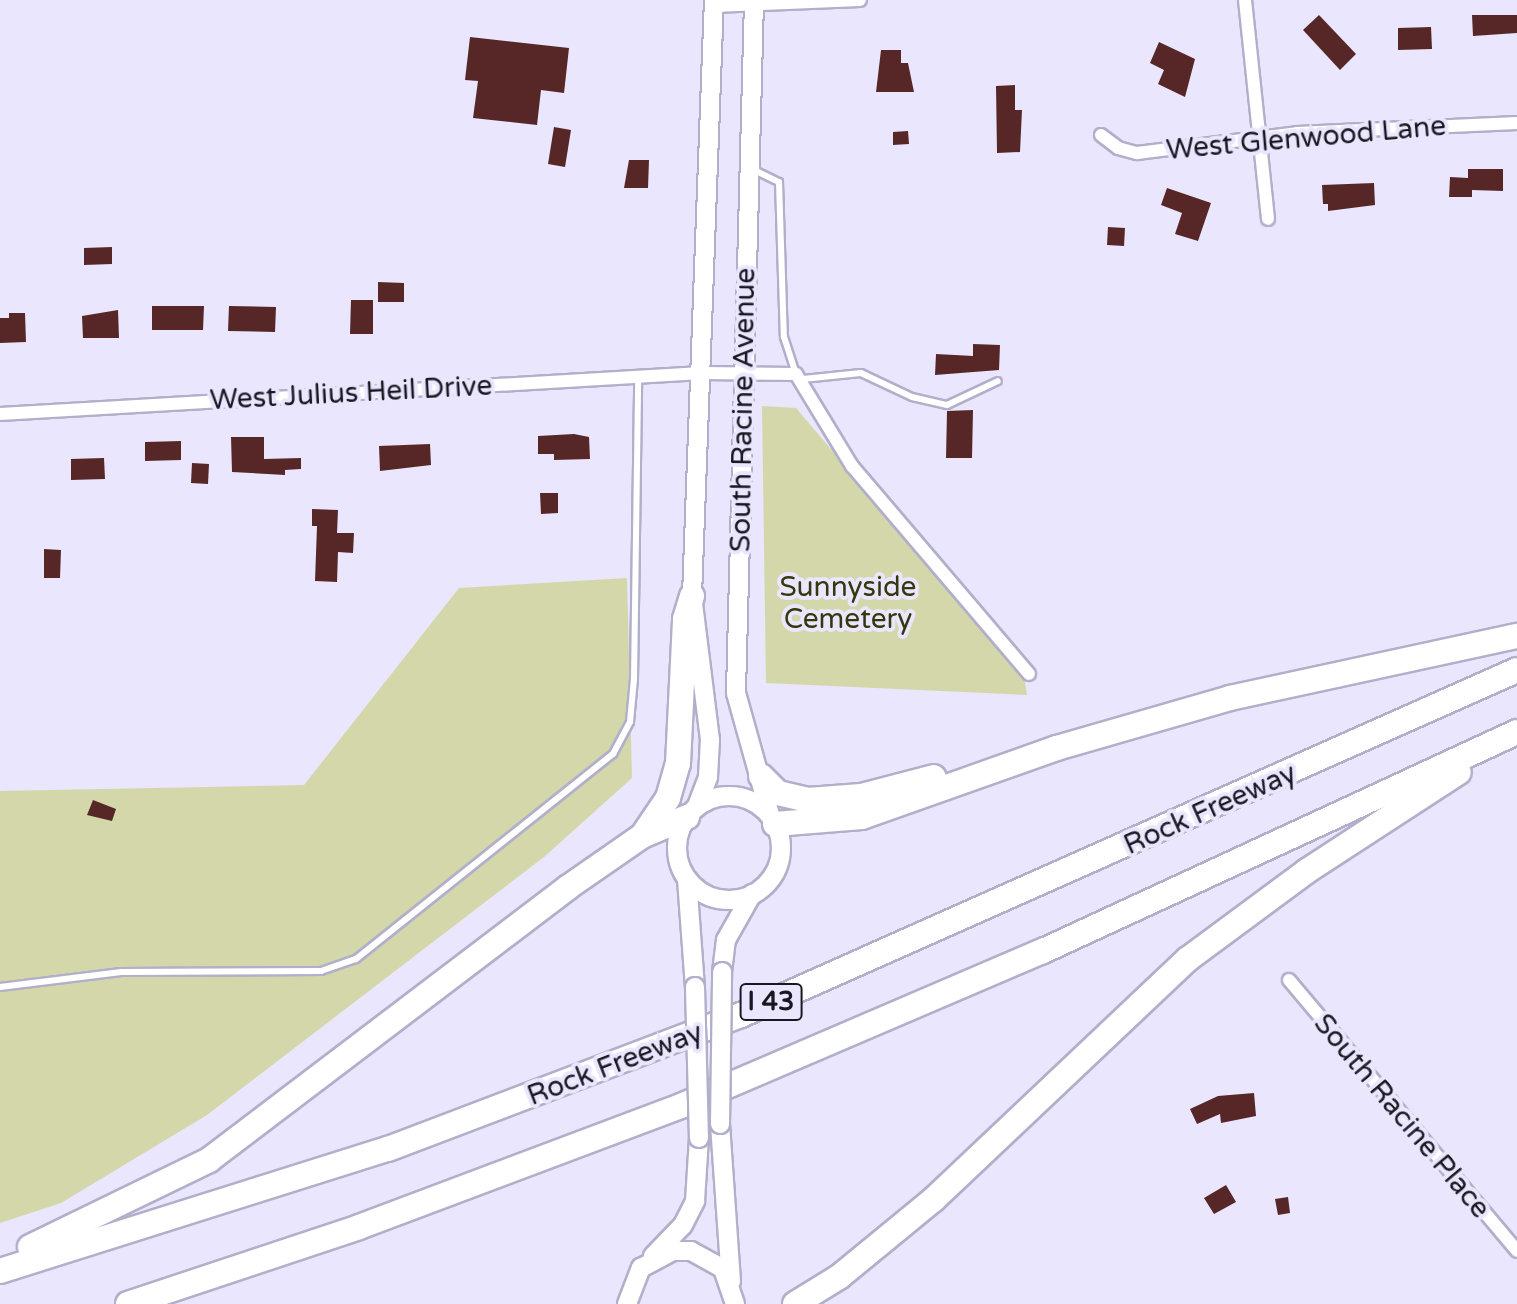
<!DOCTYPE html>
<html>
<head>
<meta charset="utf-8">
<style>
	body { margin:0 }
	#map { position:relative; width:1517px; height:1304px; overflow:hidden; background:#e9e6fd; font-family:"Varela Round",sans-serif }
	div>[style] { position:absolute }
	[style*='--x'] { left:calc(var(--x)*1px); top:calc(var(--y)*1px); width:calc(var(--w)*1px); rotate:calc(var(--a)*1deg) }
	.green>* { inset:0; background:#d4d7aa }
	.building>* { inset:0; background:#572728 }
	.roads { filter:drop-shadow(2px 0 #b2afca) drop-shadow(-2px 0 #b2afca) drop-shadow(0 2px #b2afca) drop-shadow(0 -2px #b2afca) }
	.lane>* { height:6px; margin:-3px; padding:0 3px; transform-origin:3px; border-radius:3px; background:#fff }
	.street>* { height:12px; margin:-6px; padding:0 6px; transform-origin:6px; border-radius:6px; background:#fff }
	.secondary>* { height:18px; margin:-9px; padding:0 9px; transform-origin:9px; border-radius:9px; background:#fff }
	.secondary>.ring { margin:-9px; padding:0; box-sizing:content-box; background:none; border:18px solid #fff; border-radius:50% }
	.highway>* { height:24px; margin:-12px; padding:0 12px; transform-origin:12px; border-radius:12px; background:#fff }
	.bridges { filter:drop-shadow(2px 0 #b2afca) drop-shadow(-2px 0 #b2afca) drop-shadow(0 2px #b2afca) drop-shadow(0 -2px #b2afca) }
	.secondary-bridge>* { height:18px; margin:-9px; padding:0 9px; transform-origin:9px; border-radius:9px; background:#fff }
	span { translate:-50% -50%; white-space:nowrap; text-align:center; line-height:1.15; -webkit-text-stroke:8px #e9e6fd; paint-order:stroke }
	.shield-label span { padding:2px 6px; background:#e9e6fd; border:2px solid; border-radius:6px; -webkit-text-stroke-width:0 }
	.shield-label { font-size:26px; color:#191822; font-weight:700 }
	.street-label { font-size:28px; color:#191822 }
	.park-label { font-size:28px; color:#36370d }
</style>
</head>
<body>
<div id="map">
	<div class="green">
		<div style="clip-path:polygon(762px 406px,796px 408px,1024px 677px,1027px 695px,766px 683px)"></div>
		<div style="clip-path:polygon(627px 578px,632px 778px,544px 857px,207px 1115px,61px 1203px,0 1223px,0 791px,304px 785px,459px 588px)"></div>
	</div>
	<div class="building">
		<div style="clip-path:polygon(1319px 15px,1356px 54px,1340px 70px,1303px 30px)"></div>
		<div style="clip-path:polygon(1472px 15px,1517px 15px,1517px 33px,1473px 36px)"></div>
		<div style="clip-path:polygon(1431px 27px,1432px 49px,1398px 50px,1398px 28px)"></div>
		<div style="clip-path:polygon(470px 37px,569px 48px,564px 93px,541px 90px,537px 125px,473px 118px,478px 81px,465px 80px)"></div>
		<div style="clip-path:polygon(1159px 42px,1195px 59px,1185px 97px,1158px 84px,1164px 70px,1150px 63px)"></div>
		<div style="clip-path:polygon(881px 50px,901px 50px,901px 63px,908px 63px,914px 92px,876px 92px)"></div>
		<div style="clip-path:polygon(1015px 85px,1015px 110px,1022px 110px,1020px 152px,997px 153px,996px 86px)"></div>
		<div style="clip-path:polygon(554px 127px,571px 130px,565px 167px,548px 164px)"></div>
		<div style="clip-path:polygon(908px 131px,909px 144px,893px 145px,893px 132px)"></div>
		<div style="clip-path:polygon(629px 160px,649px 160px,648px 188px,624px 188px)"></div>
		<div style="clip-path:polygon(1468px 169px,1503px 169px,1503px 191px,1472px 190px,1472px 197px,1449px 197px,1450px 177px,1468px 178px)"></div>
		<div style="clip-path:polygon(1374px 183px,1375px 205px,1328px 211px,1328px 204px,1323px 204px,1322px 185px)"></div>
		<div style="clip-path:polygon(1167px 188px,1211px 203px,1198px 241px,1175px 234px,1182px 213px,1161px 205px)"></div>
		<div style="clip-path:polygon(1108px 227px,1125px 228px,1124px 246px,1107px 245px)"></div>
		<div style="clip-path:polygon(112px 247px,112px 264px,84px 265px,84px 248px)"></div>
		<div style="clip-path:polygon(378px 282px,404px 283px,404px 302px,378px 302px)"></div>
		<div style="clip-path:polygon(351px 300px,373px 300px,373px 334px,350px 334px)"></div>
		<div style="clip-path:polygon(152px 306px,204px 306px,203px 330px,152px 330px)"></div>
		<div style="clip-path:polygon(229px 306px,276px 307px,275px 332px,228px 331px)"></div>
		<div style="clip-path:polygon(118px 310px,119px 338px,83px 338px,82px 316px)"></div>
		<div style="clip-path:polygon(9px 313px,25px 313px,26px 342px,0 343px,0 318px,9px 318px)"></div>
		<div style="clip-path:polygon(973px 344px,1000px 345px,999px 370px,935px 375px,936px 354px,973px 356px)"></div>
		<div style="clip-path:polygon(973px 410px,972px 458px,946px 458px,947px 411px)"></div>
		<div style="clip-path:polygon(574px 434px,589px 437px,590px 459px,554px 460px,554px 454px,538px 454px,538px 436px)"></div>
		<div style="clip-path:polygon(231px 437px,264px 437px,264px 459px,301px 458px,301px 469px,285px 470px,285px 475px,232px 472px)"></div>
		<div style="clip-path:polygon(181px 441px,181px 460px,145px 461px,145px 442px)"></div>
		<div style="clip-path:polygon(430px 444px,431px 465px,380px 471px,379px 446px)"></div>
		<div style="clip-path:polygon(104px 458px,105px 479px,71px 480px,71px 459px)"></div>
		<div style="clip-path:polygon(192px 463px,209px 464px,208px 484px,191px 483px)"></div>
		<div style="clip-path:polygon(540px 493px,558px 493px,558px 513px,541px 514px)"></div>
		<div style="clip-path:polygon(312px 509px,338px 510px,337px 533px,354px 533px,353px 553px,338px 552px,337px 582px,315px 581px,317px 526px,312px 526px)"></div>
		<div style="clip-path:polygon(44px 549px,61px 550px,60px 578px,44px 578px)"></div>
		<div style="clip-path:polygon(93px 800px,116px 809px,112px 821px,87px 815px)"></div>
		<div style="clip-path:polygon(1254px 1093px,1256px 1116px,1221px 1123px,1220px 1114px,1197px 1124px,1190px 1109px,1218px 1096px)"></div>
		<div style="clip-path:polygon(1226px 1185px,1236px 1202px,1214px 1214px,1204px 1198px)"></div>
		<div style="clip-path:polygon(1288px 1197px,1290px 1213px,1278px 1215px,1275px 1199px)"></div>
	</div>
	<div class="roads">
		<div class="lane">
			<div style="--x:752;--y:169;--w:30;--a:26"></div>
			<div style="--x:779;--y:182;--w:155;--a:88.2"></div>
			<div style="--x:784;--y:337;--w:39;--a:72"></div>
			<div style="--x:803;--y:379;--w:58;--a:-5.9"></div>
			<div style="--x:861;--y:373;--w:56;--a:25.2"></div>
			<div style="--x:912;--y:397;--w:36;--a:13"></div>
			<div style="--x:947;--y:405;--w:56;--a:-25.2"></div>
			<div style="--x:0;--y:987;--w:122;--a:-7.1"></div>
			<div style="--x:121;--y:972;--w:200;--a:-0.3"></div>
			<div style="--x:321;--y:971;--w:37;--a:-19"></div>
			<div style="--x:356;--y:959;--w:329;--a:-38.6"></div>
			<div style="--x:613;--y:754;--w:36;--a:-62"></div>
			<div style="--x:630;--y:722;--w:43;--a:-84.7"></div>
			<div style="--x:634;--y:679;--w:302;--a:-89.2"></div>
		</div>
		<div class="street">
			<div style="--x:1245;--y:0;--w:220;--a:84"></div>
			<div style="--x:714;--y:6;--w:146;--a:-2.4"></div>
			<div style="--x:1101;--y:135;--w:21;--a:37"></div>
			<div style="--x:1118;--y:148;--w:20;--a:15"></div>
			<div style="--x:1137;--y:153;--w:161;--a:-7.1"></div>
			<div style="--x:1297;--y:133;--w:220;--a:-2.6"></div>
			<div style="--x:0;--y:414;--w:703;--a:-3.34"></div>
			<div style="--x:702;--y:373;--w:94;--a:0.6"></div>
			<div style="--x:796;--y:374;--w:108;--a:58.7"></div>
			<div style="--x:852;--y:466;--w:273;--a:49.6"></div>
			<div style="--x:1289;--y:980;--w:354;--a:49.9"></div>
		</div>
		<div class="secondary">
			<div style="--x:754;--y:0;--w:693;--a:91.49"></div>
			<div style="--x:736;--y:693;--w:127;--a:74.4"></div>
			<div class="ring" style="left:677px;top:796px;width:86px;height:86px"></div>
			<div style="--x:697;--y:806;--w:31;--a:-69"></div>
			<div style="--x:708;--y:777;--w:37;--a:-87"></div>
			<div style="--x:710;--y:740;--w:145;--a:-97.1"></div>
			<div style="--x:692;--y:596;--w:596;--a:-87.89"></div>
			<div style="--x:687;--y:879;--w:108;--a:85.8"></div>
			<div style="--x:722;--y:972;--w:32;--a:-83"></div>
			<div style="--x:726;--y:940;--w:53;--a:-60.5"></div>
			<div style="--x:720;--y:1124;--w:158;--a:86"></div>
			<div style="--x:653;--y:1256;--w:43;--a:-45.9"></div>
			<div style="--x:683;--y:1225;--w:27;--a:-63"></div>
			<div style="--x:695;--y:1201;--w:63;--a:-86.4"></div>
			<div style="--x:627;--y:1304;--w:39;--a:-69"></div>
			<div style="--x:641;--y:1268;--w:36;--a:-28"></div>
			<div style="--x:673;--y:1251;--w:18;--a:0"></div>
			<div style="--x:691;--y:1251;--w:37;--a:29"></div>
			<div style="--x:723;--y:1269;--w:37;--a:71"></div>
		</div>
		<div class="highway">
			<div style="--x:761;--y:776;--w:24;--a:45"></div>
			<div style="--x:778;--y:793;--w:31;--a:13"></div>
			<div style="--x:808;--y:800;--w:53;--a:-4.3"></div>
			<div style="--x:861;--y:796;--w:75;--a:-14.6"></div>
			<div style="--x:775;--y:824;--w:87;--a:-4.6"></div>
			<div style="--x:862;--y:817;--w:207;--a:-19.5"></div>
			<div style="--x:1057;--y:748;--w:180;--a:-16.1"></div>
			<div style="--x:1230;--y:698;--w:294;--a:-12.2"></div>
			<div style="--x:645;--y:832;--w:41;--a:-55.9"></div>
			<div style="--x:668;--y:798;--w:35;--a:-74"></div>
			<div style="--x:678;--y:764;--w:145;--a:-87.2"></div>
			<div style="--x:685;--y:619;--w:24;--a:-73"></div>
			<div style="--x:30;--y:1247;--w:199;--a:-25.9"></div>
			<div style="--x:209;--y:1160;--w:450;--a:-37.2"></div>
			<div style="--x:567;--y:888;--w:91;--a:-34.7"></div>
			<div style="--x:642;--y:836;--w:49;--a:-22.9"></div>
			<div style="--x:0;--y:1271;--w:407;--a:-17.5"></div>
			<div style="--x:388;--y:1149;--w:378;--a:-20.8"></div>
			<div style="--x:741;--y:1015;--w:849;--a:-23.97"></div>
			<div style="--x:128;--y:1304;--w:243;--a:-18.4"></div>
			<div style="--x:359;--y:1227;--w:346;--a:-20.6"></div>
			<div style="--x:683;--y:1105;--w:392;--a:-23.2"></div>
			<div style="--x:1043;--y:951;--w:522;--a:-24.8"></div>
			<div style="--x:795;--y:1304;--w:52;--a:-31.5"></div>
			<div style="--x:839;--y:1277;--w:123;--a:-39.4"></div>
			<div style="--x:934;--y:1199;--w:349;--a:-43.4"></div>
			<div style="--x:1188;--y:959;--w:148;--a:-36.5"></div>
			<div style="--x:1307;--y:871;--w:181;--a:-33.1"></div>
		</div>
	</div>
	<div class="bridges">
		<div class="secondary-bridge">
			<div style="--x:695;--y:987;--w:151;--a:88.5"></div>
			<div style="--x:720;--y:1124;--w:152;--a:-89.2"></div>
		</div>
	</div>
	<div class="shield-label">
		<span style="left:771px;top:1002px">I 43</span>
	</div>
	<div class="street-label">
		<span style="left:1306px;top:138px;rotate:-5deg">West Glenwood Lane</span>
		<span style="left:351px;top:393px;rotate:-3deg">West Julius Heil Drive</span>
		<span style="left:743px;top:410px;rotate:-89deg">South Racine Avenue</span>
		<span style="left:1210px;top:809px;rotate:-24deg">Rock Freeway</span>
		<span style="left:615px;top:1064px;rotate:-21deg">Rock Freeway</span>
		<span style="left:1402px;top:1116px;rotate:50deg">South Racine Place</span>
	</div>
	<div class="park-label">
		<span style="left:848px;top:603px">Sunnyside<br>Cemetery</span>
	</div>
</div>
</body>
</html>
